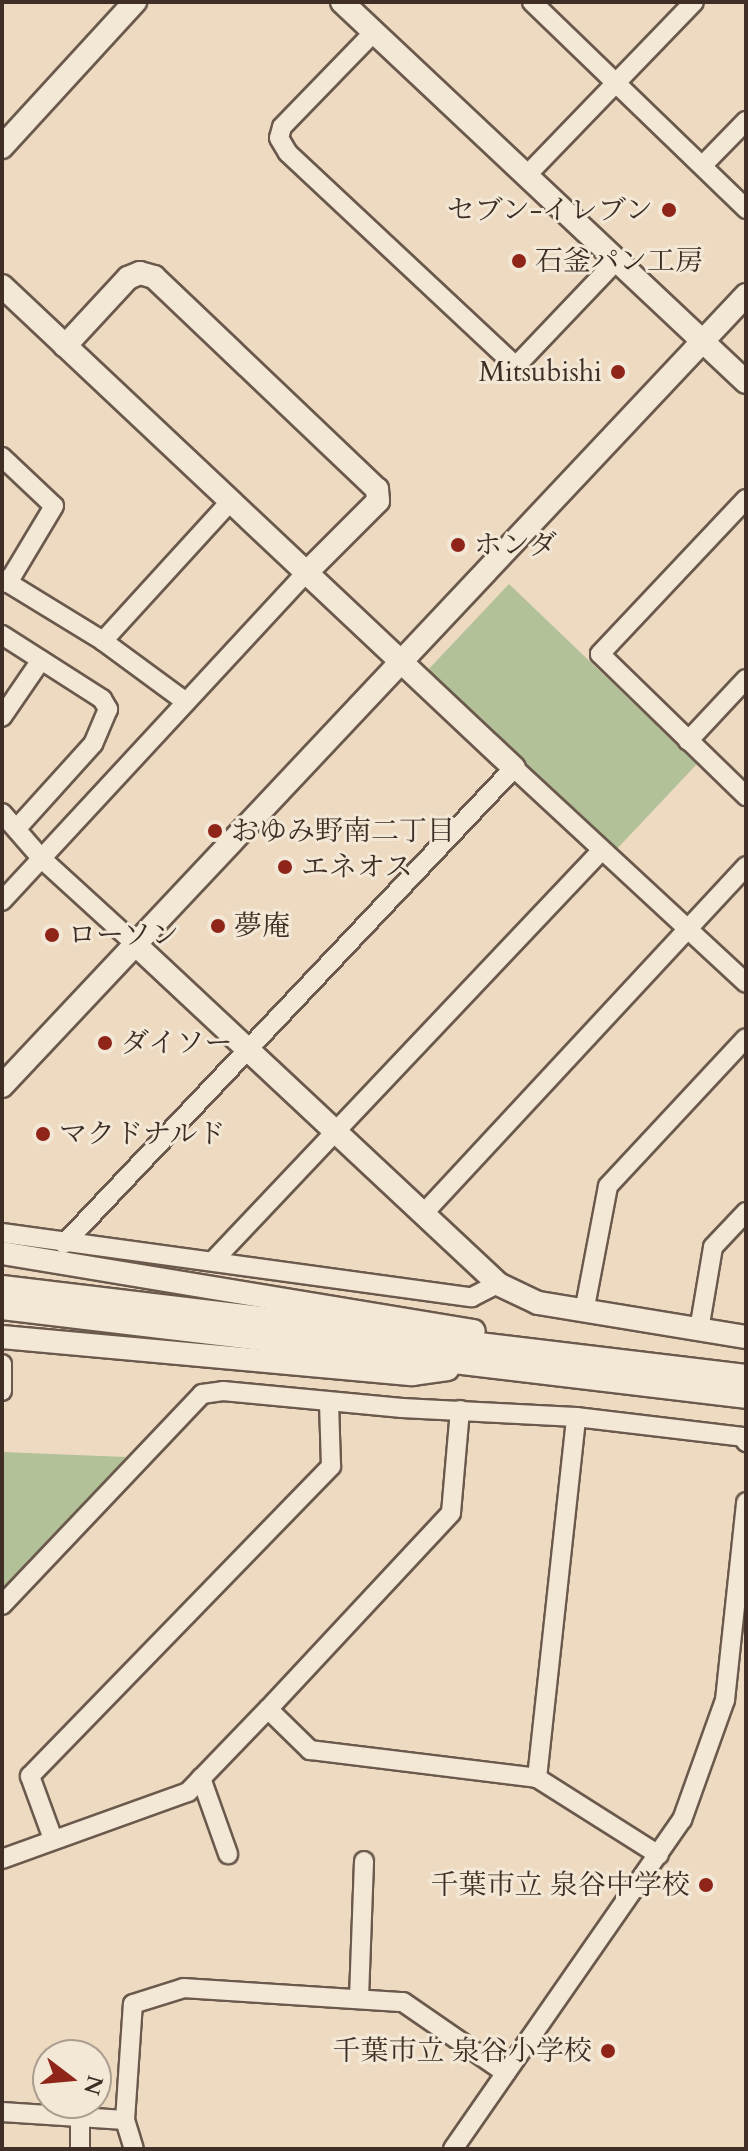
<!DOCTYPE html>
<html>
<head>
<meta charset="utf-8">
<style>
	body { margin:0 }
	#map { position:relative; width:748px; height:2151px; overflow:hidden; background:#eddac0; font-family:Cardo,"Noto Serif JP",serif }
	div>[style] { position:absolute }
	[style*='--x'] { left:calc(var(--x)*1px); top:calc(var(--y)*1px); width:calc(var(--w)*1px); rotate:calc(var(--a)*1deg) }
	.green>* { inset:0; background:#b2c197 }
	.roads { filter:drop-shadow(2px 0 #6a594c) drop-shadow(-2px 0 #6a594c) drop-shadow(0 2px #6a594c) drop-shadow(0 -2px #6a594c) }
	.minor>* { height:18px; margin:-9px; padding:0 9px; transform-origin:9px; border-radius:9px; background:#f3e7d6 }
	.tertiary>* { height:22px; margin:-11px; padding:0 11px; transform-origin:11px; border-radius:11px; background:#f3e7d6 }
	.dots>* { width:22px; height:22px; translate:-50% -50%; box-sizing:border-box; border:4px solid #f3e7d6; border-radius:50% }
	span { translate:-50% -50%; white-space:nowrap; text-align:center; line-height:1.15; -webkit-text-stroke:6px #f3e7d6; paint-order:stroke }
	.poi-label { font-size:28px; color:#3e2e26 }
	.right { translate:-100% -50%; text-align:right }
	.left { translate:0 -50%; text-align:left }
	.frame { position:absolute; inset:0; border:4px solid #3e2e26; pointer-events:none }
	.north { position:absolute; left:32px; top:2039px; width:80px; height:80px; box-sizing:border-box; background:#f3e7d6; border:2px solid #ab9d90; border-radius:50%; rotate:106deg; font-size:22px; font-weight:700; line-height:32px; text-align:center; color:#3e2e26 }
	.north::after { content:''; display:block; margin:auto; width:28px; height:36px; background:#8f2418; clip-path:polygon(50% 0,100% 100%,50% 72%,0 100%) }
</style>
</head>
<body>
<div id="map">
	<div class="green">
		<div style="clip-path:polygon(509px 584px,697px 764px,613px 853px,425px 673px)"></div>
		<div style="clip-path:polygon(2px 1452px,126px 1457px,2px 1591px)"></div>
	</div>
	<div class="roads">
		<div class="minor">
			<div style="--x:532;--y:2;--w:298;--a:44"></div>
			<div style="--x:374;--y:32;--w:132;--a:134.1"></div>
			<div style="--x:282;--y:127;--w:11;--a:105"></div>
			<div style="--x:279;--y:138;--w:17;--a:59"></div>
			<div style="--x:288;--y:153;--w:312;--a:43.1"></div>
			<div style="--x:516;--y:366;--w:146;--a:-46.4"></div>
			<div style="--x:703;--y:165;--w:62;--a:-45.7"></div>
			<div style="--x:527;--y:175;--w:240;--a:-46"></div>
			<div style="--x:2;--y:457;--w:71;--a:43.3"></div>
			<div style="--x:54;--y:506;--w:90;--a:120.9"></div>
			<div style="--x:746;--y:499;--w:213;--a:133.3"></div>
			<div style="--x:600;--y:654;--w:204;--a:44.2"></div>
			<div style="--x:2;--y:579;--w:119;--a:31.5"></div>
			<div style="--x:103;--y:641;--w:103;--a:36.3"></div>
			<div style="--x:2;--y:635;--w:119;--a:32.6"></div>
			<div style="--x:102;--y:699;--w:12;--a:59"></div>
			<div style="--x:108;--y:709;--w:38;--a:113"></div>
			<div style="--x:93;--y:744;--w:110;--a:132.1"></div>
			<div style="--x:103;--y:641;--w:190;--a:-47.6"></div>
			<div style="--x:2;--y:717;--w:69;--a:-55.6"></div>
			<div style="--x:688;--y:741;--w:85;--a:-46.9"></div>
			<div style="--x:2;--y:813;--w:61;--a:49"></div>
			<div style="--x:42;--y:859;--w:126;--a:42.4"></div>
			<div style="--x:2;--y:901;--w:449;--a:-47.2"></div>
			<div style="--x:423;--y:1214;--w:475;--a:-47.1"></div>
			<div style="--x:2;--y:1233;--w:474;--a:7.8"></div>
			<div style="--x:472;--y:1297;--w:29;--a:-27"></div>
			<div style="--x:64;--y:1244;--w:655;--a:-46.61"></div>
			<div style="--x:514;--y:768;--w:316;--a:42.8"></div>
			<div style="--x:213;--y:1261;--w:564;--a:-46.58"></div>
			<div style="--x:584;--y:1312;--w:128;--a:-79.2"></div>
			<div style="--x:608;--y:1186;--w:202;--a:-47"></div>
			<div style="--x:699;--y:1330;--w:84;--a:-80.4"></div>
			<div style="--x:713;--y:1247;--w:48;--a:-46.7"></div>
			<div style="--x:2;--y:1364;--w:27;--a:90"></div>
			<div style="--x:460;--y:1410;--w:103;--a:95"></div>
			<div style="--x:451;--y:1513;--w:268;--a:133"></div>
			<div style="--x:268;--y:1709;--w:59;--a:44.3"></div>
			<div style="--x:310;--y:1750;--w:229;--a:7"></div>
			<div style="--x:537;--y:1778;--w:144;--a:32.3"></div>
			<div style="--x:2;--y:1605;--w:291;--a:-46.5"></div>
			<div style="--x:202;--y:1394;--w:21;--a:-8"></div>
			<div style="--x:223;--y:1391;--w:180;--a:5.4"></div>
			<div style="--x:402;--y:1408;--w:174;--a:3"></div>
			<div style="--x:576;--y:1417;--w:168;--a:6.8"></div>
			<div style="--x:743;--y:1437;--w:6;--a:59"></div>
			<div style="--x:201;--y:1778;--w:81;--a:70.4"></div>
			<div style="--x:537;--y:1778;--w:363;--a:-83.8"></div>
			<div style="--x:53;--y:1839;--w:67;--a:-110.1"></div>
			<div style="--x:30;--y:1776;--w:432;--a:-45.8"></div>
			<div style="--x:331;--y:1466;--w:63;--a:-91.8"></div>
			<div style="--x:2;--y:1859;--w:198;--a:-19.8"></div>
			<div style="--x:188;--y:1792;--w:115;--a:-46.1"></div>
			<div style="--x:359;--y:1998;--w:137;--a:-87.9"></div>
			<div style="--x:2;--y:2112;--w:123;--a:3.7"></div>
			<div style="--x:125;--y:2120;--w:30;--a:73"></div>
			<div style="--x:125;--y:2120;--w:116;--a:-86.1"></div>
			<div style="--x:133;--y:2004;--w:53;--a:-17.4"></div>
			<div style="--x:184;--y:1988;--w:219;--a:3.7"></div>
			<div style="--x:403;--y:2002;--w:125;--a:34.6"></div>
			<div style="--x:80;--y:2149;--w:32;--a:-90"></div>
			<div style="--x:453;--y:2149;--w:401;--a:-55.2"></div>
			<div style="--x:682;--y:1820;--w:127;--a:-70.3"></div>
			<div style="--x:725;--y:1700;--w:199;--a:-83.9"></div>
		</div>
		<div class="tertiary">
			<div style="--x:342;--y:2;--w:555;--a:43.25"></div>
			<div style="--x:2;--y:147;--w:197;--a:-47.5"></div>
			<div style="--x:2;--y:286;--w:703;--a:43.27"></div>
			<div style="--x:65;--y:346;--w:93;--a:-47.2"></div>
			<div style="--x:128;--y:278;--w:13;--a:-23"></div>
			<div style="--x:140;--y:273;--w:15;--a:16"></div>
			<div style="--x:154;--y:277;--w:308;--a:43.6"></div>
			<div style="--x:377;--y:489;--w:12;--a:85"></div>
			<div style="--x:378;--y:501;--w:100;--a:135"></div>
			<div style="--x:135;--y:944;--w:497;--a:43.1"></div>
			<div style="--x:498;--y:1284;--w:44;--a:25.4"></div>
			<div style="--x:538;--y:1303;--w:211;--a:9.3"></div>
			<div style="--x:2;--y:1086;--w:1086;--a:-46.75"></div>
			<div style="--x:2;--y:1253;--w:478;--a:9.4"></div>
			<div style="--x:2;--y:1287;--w:749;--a:6.82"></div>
			<div style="--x:2;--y:1308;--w:749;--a:6.82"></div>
			<div style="--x:2;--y:1337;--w:412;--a:5.2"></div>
			<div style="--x:412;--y:1374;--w:36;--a:-8"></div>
		</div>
	</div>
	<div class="dots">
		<div style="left:669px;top:210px;background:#8f2418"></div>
		<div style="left:519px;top:261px;background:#8f2418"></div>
		<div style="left:618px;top:372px;background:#8f2418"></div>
		<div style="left:458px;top:545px;background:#8f2418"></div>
		<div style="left:215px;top:831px;background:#8f2418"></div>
		<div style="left:285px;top:867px;background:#8f2418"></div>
		<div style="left:218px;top:926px;background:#8f2418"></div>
		<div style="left:52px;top:935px;background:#8f2418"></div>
		<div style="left:105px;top:1043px;background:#8f2418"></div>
		<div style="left:43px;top:1134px;background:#8f2418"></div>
		<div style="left:706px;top:1885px;background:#8f2418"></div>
		<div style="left:608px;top:2051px;background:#8f2418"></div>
	</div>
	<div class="poi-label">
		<span class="right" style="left:653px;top:210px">セブン-イレブン</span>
		<span class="left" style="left:535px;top:261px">石釜パン工房</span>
		<span class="right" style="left:602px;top:372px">Mitsubishi</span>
		<span class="left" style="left:474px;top:545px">ホンダ</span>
		<span class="left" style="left:231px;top:831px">おゆみ野南二丁目</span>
		<span class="left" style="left:301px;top:867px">エネオス</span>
		<span class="left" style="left:234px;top:926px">夢庵</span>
		<span class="left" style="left:68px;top:935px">ローソン</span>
		<span class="left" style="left:121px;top:1043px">ダイソー</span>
		<span class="left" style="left:59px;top:1134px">マクドナルド</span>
		<span class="right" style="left:690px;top:1885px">千葉市立 泉谷中学校</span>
		<span class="right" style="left:592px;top:2051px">千葉市立 泉谷小学校</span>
	</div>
	<div class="frame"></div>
	<div class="north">N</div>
</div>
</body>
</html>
